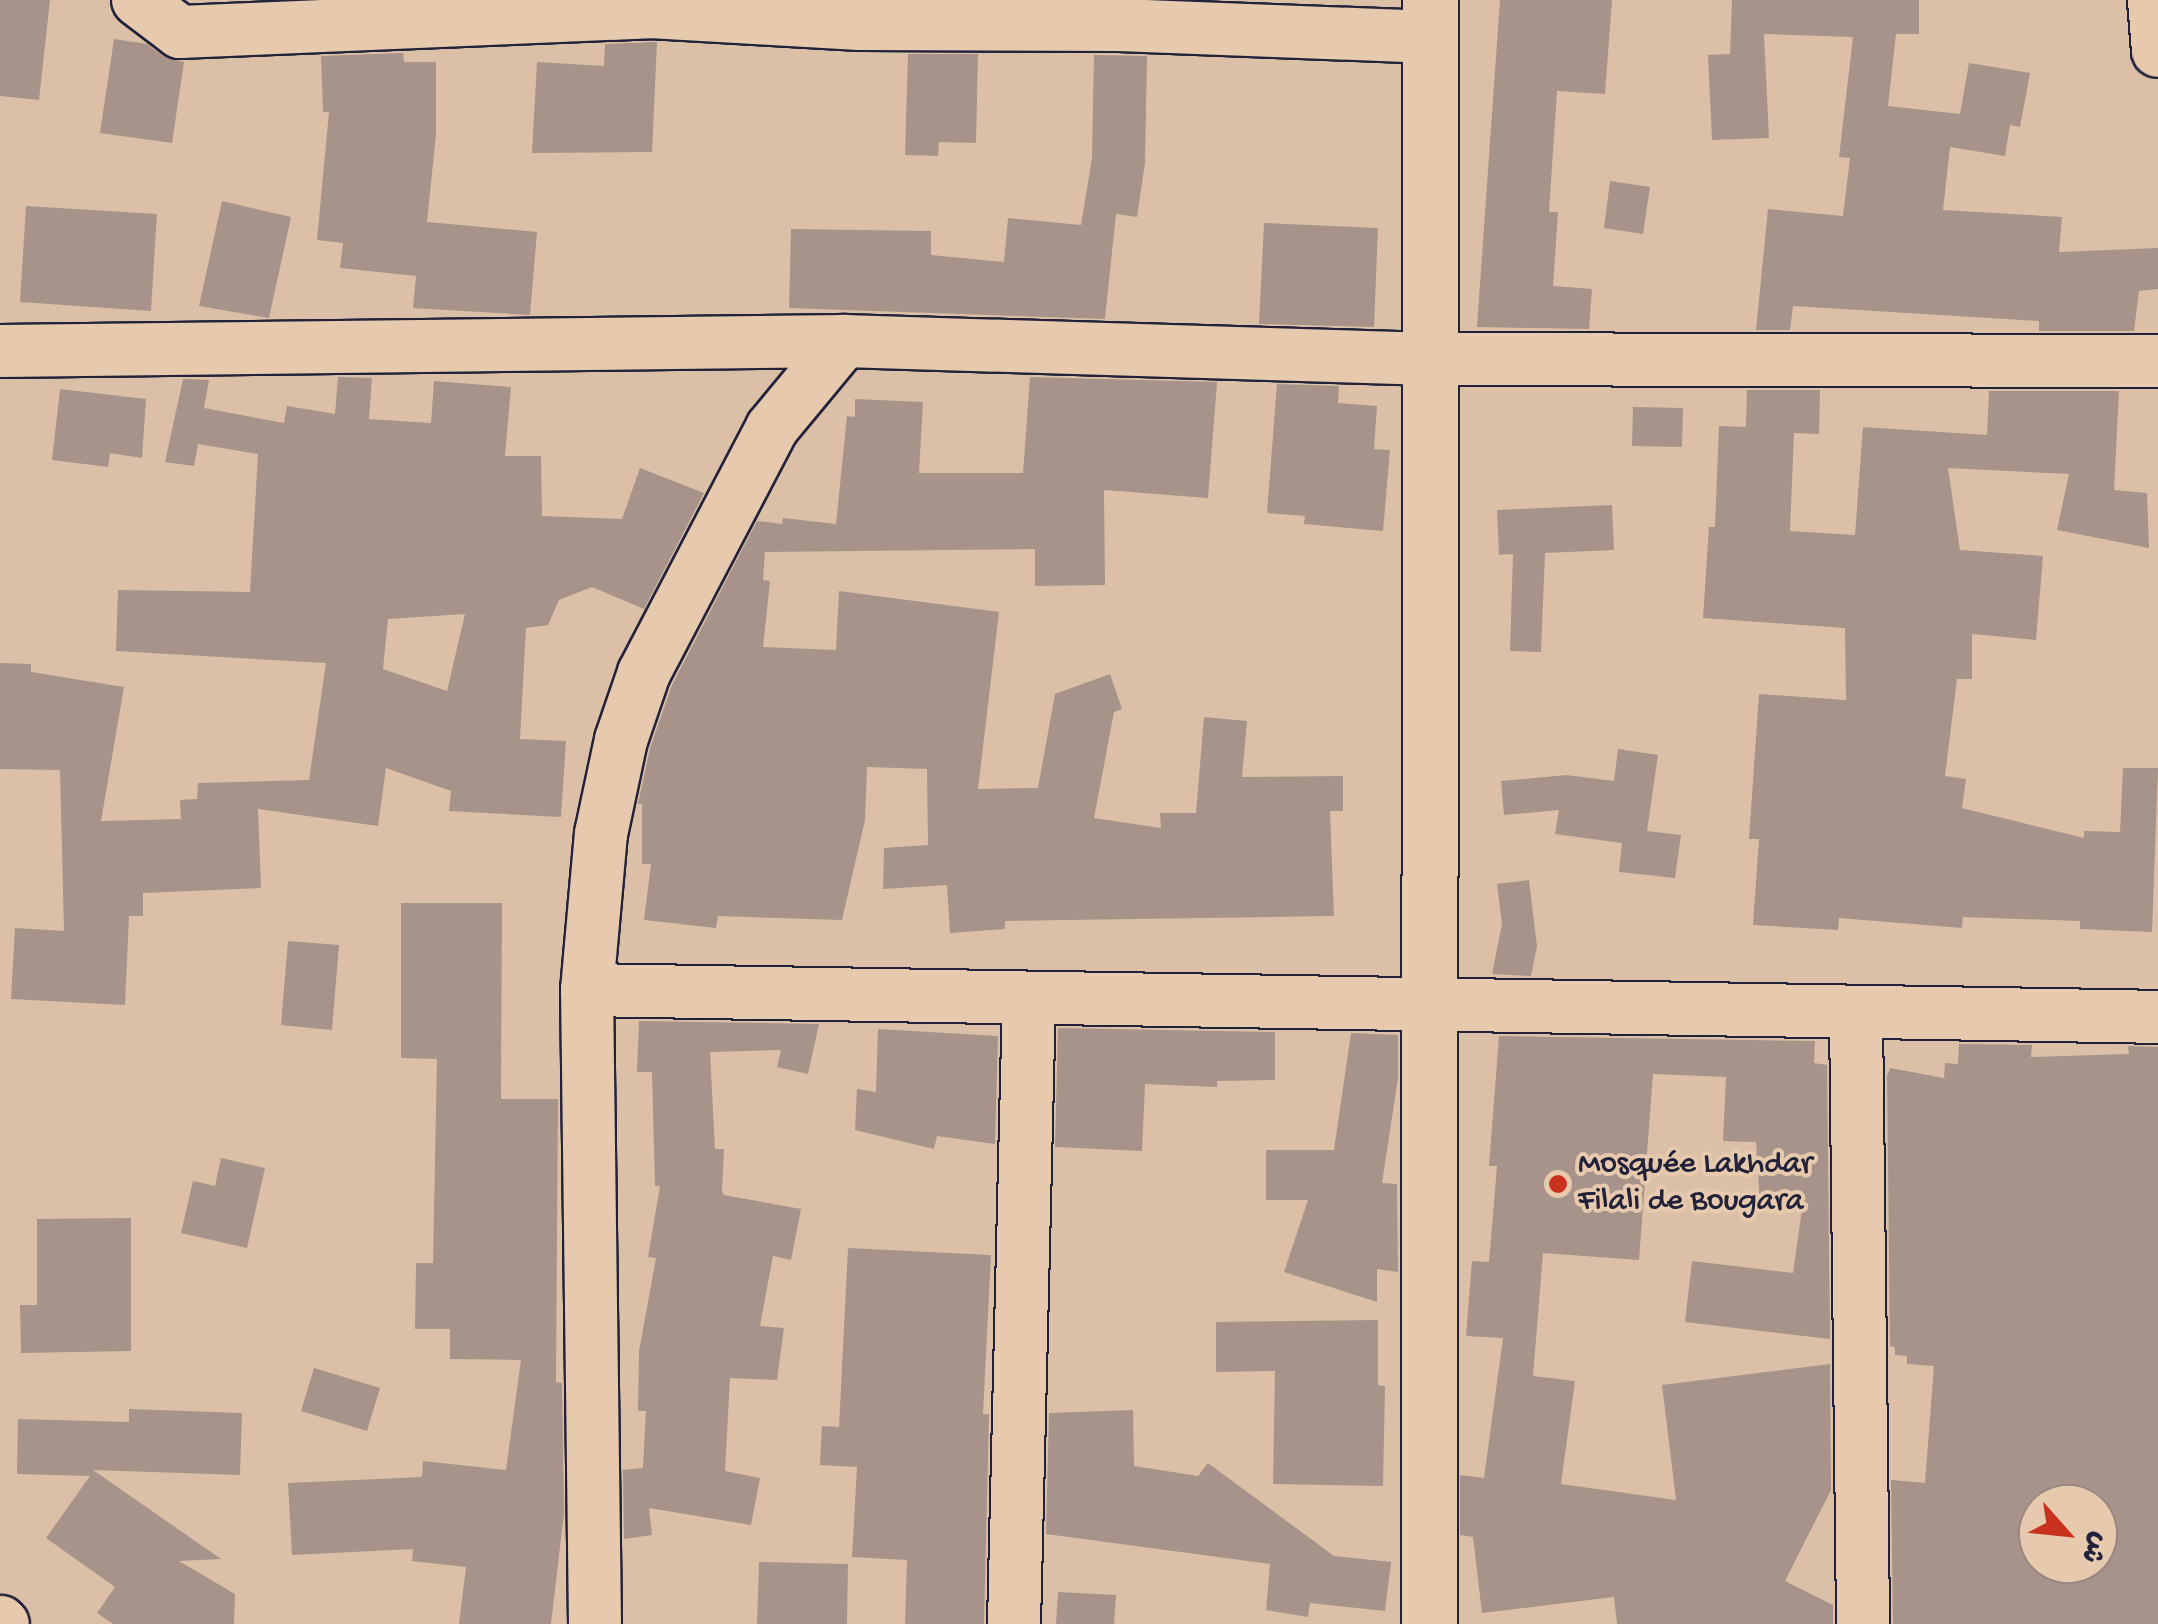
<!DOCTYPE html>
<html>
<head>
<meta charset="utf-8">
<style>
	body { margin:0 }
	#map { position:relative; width:2158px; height:1624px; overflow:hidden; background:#dbc0a7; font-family:"Gochi Hand","Playpen Sans Arabic",sans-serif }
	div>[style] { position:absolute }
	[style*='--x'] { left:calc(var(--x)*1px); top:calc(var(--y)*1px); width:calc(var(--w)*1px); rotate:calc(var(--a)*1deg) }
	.building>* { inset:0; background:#a79389 }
	.roads { filter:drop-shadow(2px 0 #22223b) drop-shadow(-2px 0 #22223b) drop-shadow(0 2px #22223b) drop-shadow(0 -2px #22223b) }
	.minor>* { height:52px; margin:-26px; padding:0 26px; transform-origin:26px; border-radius:26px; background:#e7caae }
	.major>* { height:55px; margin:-27.5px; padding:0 27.5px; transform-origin:27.5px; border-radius:27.5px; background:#e7caae }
	.dots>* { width:28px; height:28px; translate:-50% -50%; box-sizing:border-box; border:5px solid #e7caae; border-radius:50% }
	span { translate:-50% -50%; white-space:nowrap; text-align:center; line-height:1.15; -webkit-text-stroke:8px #e7caae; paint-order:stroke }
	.poi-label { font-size:32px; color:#22223b }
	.left { translate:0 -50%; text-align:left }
	.north { position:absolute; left:2018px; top:1484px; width:100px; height:100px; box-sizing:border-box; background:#e7caae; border:2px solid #988780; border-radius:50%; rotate:117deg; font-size:28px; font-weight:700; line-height:40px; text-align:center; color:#22223b }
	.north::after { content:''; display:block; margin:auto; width:35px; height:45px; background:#c8321e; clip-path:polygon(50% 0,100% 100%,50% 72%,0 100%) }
</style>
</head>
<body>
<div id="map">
	<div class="building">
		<div style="clip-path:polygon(0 0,50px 0,39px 100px,0 96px)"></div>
		<div style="clip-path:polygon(1500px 0,1612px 0,1605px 94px,1557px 91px,1549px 212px,1558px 212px,1553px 286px,1592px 289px,1589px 329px,1477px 327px)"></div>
		<div style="clip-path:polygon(1732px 0,1919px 0,1919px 34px,1896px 34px,1888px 106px,1960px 114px,1969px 63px,2030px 73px,2020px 127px,2010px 125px,2005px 156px,1950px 147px,1943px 210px,2062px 217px,2059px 252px,2158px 248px,2158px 289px,2139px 291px,2134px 331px,2039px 331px,2039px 321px,1793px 306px,1790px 330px,1756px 330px,1768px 209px,1843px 216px,1850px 158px,1839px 157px,1853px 37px,1764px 34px,1769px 138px,1712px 140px,1708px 55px,1730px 54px)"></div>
		<div style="clip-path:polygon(114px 39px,147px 44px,163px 56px,184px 62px,172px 143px,100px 133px)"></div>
		<div style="clip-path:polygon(657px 42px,652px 152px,532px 153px,537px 62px,604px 66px,605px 44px)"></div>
		<div style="clip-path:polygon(403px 53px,404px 62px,436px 62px,436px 134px,427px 222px,537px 232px,530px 315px,413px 308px,416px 276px,340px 268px,343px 243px,317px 240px,329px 112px,323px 112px,321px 56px)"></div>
		<div style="clip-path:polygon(908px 54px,978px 54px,976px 143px,939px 142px,938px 156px,905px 155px)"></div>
		<div style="clip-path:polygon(1094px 55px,1147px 56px,1145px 163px,1137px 217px,1116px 214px,1105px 319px,789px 308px,791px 229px,931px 231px,931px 255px,1004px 262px,1008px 218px,1081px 225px,1092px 158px)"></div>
		<div style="clip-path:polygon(1610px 181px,1650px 187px,1643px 234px,1604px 228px)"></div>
		<div style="clip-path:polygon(222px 201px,291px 217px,269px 318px,199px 306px)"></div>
		<div style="clip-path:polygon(26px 206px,157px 214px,151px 311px,20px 302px)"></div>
		<div style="clip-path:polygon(1264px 223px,1378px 228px,1374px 327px,1259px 324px)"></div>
		<div style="clip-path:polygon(evenodd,338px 377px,372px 378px,369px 419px,431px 423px,434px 381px,511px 387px,505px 456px,541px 456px,542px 516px,622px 519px,640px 468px,704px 493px,644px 609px,592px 587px,559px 600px,548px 625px,526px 628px,520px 739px,566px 741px,561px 817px,449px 811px,451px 791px,386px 768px,378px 826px,258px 809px,261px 888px,143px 893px,143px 916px,129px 916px,125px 1005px,11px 999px,15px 928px,64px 931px,60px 770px,0 769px,0 663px,31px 664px,31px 672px,124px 687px,101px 821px,181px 819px,180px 800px,197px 799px,198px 783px,309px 780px,326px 663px,116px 651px,118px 590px,250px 592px,258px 454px,198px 444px,194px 466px,165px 462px,183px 379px,209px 380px,204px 408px,284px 423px,287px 406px,335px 414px,338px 377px,465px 614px,447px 691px,383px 669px,388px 619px,465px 614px)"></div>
		<div style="clip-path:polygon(1030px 377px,1217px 382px,1208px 498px,1104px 490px,1105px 585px,1035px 586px,1035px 549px,765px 552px,763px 580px,770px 581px,763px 647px,836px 650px,839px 591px,999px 612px,978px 789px,1038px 788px,1055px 694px,1110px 674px,1122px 709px,1114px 712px,1094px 818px,1161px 828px,1160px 813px,1196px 813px,1204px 717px,1247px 721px,1242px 777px,1343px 776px,1343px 811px,1330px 811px,1334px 916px,1005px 921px,1005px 929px,950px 933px,947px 885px,883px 889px,884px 848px,928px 845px,927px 769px,867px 767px,865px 820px,842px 920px,718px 916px,716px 928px,644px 920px,651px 864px,642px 864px,642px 804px,638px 804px,650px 748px,672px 685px,757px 521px,782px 524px,783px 518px,836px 524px,847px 416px,855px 417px,855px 399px,923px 402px,919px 473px,1023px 473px)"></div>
		<div style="clip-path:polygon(1277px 384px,1339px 386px,1338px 403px,1377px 406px,1374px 449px,1390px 450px,1383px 531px,1304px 524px,1305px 516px,1267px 513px)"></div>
		<div style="clip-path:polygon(60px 389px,146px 399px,142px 458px,110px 453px,108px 467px,52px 460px)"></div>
		<div style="clip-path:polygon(1747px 390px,1820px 390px,1819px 434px,1794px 433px,1790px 531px,1855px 535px,1863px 427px,1987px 435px,1989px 391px,2119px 391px,2114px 490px,2147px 493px,2149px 548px,2057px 530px,2069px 474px,1948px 468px,1960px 550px,2043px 556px,2036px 640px,1972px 634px,1972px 679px,1957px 679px,1945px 776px,1966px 779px,1962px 808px,2084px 838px,2084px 831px,2120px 832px,2123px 768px,2158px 768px,2152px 932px,2080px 929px,2080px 921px,1963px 917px,1962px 928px,1839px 918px,1838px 930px,1753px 925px,1759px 839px,1749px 839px,1759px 694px,1846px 700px,1845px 628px,1703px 618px,1709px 527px,1715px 527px,1719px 426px,1746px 427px)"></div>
		<div style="clip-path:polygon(1633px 407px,1683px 408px,1682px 447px,1632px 446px)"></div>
		<div style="clip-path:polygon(1612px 505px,1614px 550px,1545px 553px,1541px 652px,1510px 651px,1513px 554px,1499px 555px,1497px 510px)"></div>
		<div style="clip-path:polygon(1618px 749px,1658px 755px,1647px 831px,1681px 835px,1675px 878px,1619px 872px,1622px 843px,1555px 834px,1559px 810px,1504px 815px,1501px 781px,1566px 775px,1614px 781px)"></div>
		<div style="clip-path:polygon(1529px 880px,1537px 946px,1531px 976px,1492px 974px,1502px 924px,1497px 884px)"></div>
		<div style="clip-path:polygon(401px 903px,502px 903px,501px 1099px,558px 1099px,556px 1382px,562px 1383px,564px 1513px,551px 1624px,459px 1624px,466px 1567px,412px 1561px,413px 1549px,292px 1555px,288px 1483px,422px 1477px,423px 1461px,506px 1470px,521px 1360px,450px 1359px,450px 1329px,415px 1329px,416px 1263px,433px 1263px,437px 1059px,401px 1058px)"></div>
		<div style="clip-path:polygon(288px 941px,339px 945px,332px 1030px,281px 1025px)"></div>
		<div style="clip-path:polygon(639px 1021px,819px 1024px,808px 1074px,777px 1067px,781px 1050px,710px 1052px,715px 1149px,724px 1149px,722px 1191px,724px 1195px,801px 1209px,791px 1260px,773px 1256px,760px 1326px,784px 1328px,777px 1380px,730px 1378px,725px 1471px,760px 1478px,751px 1525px,649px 1508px,652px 1535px,624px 1539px,623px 1470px,643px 1468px,646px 1411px,638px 1411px,639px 1351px,656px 1258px,648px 1257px,660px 1186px,655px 1186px,652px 1072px,637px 1072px)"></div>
		<div style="clip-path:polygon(1058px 1028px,1275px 1032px,1275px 1080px,1217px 1081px,1217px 1087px,1145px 1084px,1142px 1151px,1055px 1147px)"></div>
		<div style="clip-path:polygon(878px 1029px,998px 1036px,995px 1144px,937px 1136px,934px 1149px,855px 1130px,857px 1089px,876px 1092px)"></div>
		<div style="clip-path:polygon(1351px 1033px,1398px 1035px,1398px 1078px,1382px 1183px,1397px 1184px,1398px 1272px,1377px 1269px,1377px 1302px,1284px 1272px,1308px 1200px,1266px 1200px,1266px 1150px,1334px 1150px)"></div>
		<div style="clip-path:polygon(1499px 1036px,1815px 1041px,1814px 1063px,1827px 1065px,1830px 1339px,1685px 1322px,1692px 1261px,1793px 1273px,1803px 1202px,1760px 1205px,1756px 1142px,1723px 1141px,1726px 1077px,1653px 1074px,1639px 1260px,1543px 1253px,1533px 1376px,1575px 1381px,1561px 1484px,1676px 1500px,1662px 1385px,1830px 1364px,1831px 1490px,1785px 1581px,1833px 1605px,1833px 1624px,1617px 1624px,1614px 1597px,1482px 1613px,1473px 1537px,1460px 1535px,1460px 1475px,1484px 1478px,1503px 1338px,1466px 1336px,1472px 1261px,1489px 1262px,1497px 1166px,1489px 1166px)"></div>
		<div style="clip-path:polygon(evenodd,1959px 1044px,2032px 1045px,2031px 1057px,2129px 1054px,2128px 1046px,2158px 1047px,2158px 1624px,1893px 1624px,1891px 1480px,1925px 1483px,1934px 1366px,1907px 1364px,1907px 1356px,1895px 1355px,1895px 1347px,1890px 1346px,1887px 1076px,1890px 1068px,1944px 1078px,1945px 1063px,1958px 1064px,1959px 1044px,2038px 1504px,2098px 1504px,2098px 1564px,2038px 1564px,2038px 1504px)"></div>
		<div style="clip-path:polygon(221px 1158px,265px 1168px,247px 1248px,181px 1233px,193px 1181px,215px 1186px)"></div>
		<div style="clip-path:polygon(131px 1218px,131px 1351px,21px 1353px,20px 1305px,37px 1305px,37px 1219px)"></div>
		<div style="clip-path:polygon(848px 1248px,991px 1255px,983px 1414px,989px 1414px,984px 1624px,905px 1624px,907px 1560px,852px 1557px,857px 1467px,820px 1465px,822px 1426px,839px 1427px)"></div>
		<div style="clip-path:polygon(1378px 1320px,1378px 1385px,1385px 1386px,1383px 1486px,1273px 1484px,1275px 1371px,1216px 1372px,1216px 1322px)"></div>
		<div style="clip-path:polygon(314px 1368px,380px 1388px,367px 1431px,301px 1411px)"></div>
		<div style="clip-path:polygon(129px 1409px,242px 1413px,240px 1475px,93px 1470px,221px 1559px,179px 1561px,235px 1594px,234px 1624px,113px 1624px,97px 1613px,115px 1587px,46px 1538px,90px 1476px,17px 1474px,18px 1419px,129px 1422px)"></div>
		<div style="clip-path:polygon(1133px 1410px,1134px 1466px,1198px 1476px,1208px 1463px,1334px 1556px,1391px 1562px,1385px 1611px,1310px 1603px,1308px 1617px,1266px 1610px,1270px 1564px,1046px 1534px,1049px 1413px)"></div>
		<div style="clip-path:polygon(759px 1562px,848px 1564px,847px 1624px,757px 1624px)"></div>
		<div style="clip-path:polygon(1058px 1592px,1116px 1595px,1114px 1624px,1056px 1624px)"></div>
	</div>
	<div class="roads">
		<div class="minor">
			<div style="--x:138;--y:0;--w:53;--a:37.3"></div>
			<div style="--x:180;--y:32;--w:470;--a:-2.4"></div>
			<div style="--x:650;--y:0;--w:12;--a:90"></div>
			<div style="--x:650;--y:12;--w:210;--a:3.3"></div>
			<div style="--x:860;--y:24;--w:259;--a:0.2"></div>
			<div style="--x:1119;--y:25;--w:312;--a:2.2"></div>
			<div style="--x:2154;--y:0;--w:51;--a:85.5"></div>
			<div style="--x:0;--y:351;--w:844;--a:-0.68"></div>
			<div style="--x:844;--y:341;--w:587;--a:1.76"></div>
			<div style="--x:1431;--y:359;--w:727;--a:0.16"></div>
			<div style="--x:587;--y:990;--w:1571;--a:0.98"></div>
			<div style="--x:1856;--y:1013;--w:611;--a:89.34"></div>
			<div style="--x:595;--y:1624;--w:634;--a:-90.72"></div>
			<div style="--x:587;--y:990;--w:157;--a:-84.9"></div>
			<div style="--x:601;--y:834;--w:96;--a:-78"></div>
			<div style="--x:621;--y:740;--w:71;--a:-71.1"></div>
			<div style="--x:644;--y:673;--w:276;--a:-62.4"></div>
			<div style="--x:772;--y:428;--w:113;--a:-50.4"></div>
			<div style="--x:1014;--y:1624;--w:626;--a:-88.63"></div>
		</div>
		<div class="major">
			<div style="--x:0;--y:1623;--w:1;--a:45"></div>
			<div style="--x:1429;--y:1624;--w:1624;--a:-89.96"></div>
		</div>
	</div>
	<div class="dots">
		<div style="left:1558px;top:1184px;background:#c8321e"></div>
	</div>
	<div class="poi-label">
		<span class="left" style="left:1578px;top:1184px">Mosquée Lakhdar<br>Filali de Bougara</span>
	</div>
	<div class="north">ش</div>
</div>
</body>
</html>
